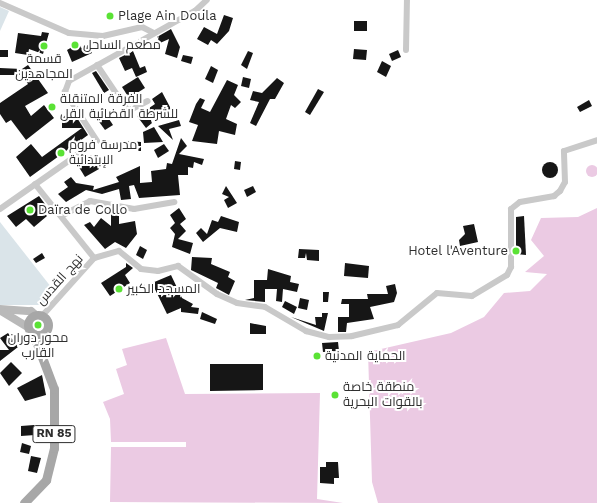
<!DOCTYPE html>
<html>
<head>
<meta charset="utf-8">
<style>
	body { margin:0 }
	#map { position:relative; width:597px; height:503px; overflow:hidden; background:#fff; font-family:"Work Sans",Cairo,sans-serif }
	div>[style] { position:absolute }
	[style*='--x'] { left:calc(var(--x)*1px); top:calc(var(--y)*1px); width:calc(var(--w)*1px); rotate:calc(var(--a)*1deg) }
	.green>* { inset:0; background:#dae4e9 }
	.water>* { inset:0; background:#ebcae3 }
	.round { border-radius:50% }
	.building>* { inset:0; background:#161616 }
	.street>* { height:6px; margin:-3px; padding:0 3px; transform-origin:3px; border-radius:3px; background:#c9c9c9 }
	.secondary>* { height:8px; margin:-4px; padding:0 4px; transform-origin:4px; border-radius:4px; background:#b9b9b9 }
	.primary>* { height:9px; margin:-4.5px; padding:0 4.5px; transform-origin:4.5px; border-radius:4.5px; background:#a7a7a7 }
	.primary>.ring { margin:-4.5px; padding:0; box-sizing:content-box; background:none; border:9px solid #a7a7a7; border-radius:50% }
	.dots>* { width:11px; height:11px; translate:-50% -50%; box-sizing:border-box; border:2px solid #fff; border-radius:50% }
	span { translate:-50% -50%; white-space:nowrap; text-align:center; line-height:1.15; -webkit-text-stroke:4px #fff; paint-order:stroke }
	.shield-label span { padding:1px 3px; background:#fff; border:1px solid; border-radius:3px; -webkit-text-stroke-width:0 }
	.shield-label { font-size:12px; color:#2f2f2f; font-weight:700 }
	.poi-label { font-size:13px; color:#2f2f2f }
	.left { translate:0 -50%; text-align:left }
	.right { translate:-100% -50%; text-align:right }
	.street-label { font-size:13px; color:#2f2f2f }
</style>
</head>
<body>
<div id="map">
	<div class="green">
		<div style="clip-path:polygon(0 7px,9px 11px,0 31px)"></div>
		<div style="clip-path:polygon(0 222px,55px 292px,43px 305px,0 305px)"></div>
	</div>
	<div class="water">
		<div class="round" style="left:586px;top:165px;width:12px;height:12px"></div>
		<div style="clip-path:polygon(597px 208px,597px 503px,378px 503px,372px 482px,368px 352px,451px 333px,484px 317px,504px 293px,530px 291px,547px 274px,525px 272px,544px 256px,531px 240px,541px 218px,578px 217px)"></div>
		<div style="clip-path:polygon(166px 338px,185px 394px,320px 393px,317px 499px,343px 503px,110px 502px,111px 447px,186px 447px,186px 442px,111px 442px,110px 419px,103px 402px,124px 394px,116px 369px,127px 365px,122px 349px)"></div>
	</div>
	<div class="building">
		<div style="clip-path:polygon(204px 9px,208px 11px,203px 21px,197px 18px)"></div>
		<div style="clip-path:polygon(224px 15px,233px 18px,229px 31px,217px 44px,211px 40px,208px 45px,197px 39px,204px 27px,217px 34px)"></div>
		<div style="clip-path:polygon(354px 21px,367px 21px,367px 31px,354px 31px)"></div>
		<div style="clip-path:polygon(171px 29px,180px 47px,177px 58px,165px 54px,169px 39px,160px 43px,157px 37px)"></div>
		<div style="clip-path:polygon(42px 32px,49px 33px,43px 54px,29px 49px,28px 55px,15px 53px,18px 33px,41px 36px)"></div>
		<div style="clip-path:polygon(79px 43px,81px 48px,88px 45px,92px 53px,72px 62px,67px 50px)"></div>
		<div style="clip-path:polygon(354px 49px,367px 50px,366px 60px,353px 59px)"></div>
		<div style="clip-path:polygon(0 50px,8px 50px,8px 57px,0 57px)"></div>
		<div style="clip-path:polygon(398px 50px,401px 57px,392px 61px,389px 54px)"></div>
		<div style="clip-path:polygon(133px 51px,140px 68px,145px 66px,147px 72px,136px 77px,132px 68px,125px 71px,119px 58px)"></div>
		<div style="clip-path:polygon(248px 51px,253px 53px,247px 69px,241px 65px)"></div>
		<div style="clip-path:polygon(183px 55px,193px 57px,191px 64px,181px 61px)"></div>
		<div style="clip-path:polygon(382px 61px,391px 66px,386px 77px,377px 72px)"></div>
		<div style="clip-path:polygon(28px 65px,48px 93px,25px 106px,31px 116px,44px 105px,54px 118px,26px 140px,11px 120px,6px 123px,0 114px,0 103px,28px 84px,22px 75px,0 75px,0 68px,22px 69px)"></div>
		<div style="clip-path:polygon(211px 66px,218px 70px,213px 83px,205px 79px)"></div>
		<div style="clip-path:polygon(96px 71px,109px 90px,104px 93px,92px 73px)"></div>
		<div style="clip-path:polygon(138px 77px,145px 88px,129px 98px,122px 87px)"></div>
		<div style="clip-path:polygon(243px 77px,251px 79px,249px 88px,241px 86px)"></div>
		<div style="clip-path:polygon(277px 78px,284px 83px,275px 99px,270px 99px,256px 126px,250px 123px,259px 102px,250px 100px,253px 91px,262px 93px)"></div>
		<div style="clip-path:polygon(227px 80px,238px 85px,234px 95px,241px 102px,235px 108px,231px 105px,226px 119px,237px 124px,235px 135px,219px 131px,217px 144px,192px 141px,198px 125px,189px 122px,196px 104px,200px 98px,205px 100px,201px 108px,210px 112px)"></div>
		<div style="clip-path:polygon(318px 89px,324px 92px,310px 115px,305px 112px)"></div>
		<div style="clip-path:polygon(162px 92px,171px 109px,154px 121px,150px 117px,152px 123px,146px 128px,137px 116px,155px 104px,152px 99px)"></div>
		<div style="clip-path:polygon(589px 100px,592px 106px,580px 112px,577px 107px)"></div>
		<div style="clip-path:polygon(72px 110px,88px 135px,30px 177px,16px 157px,31px 144px,42px 157px,82px 128px,62px 128px,62px 118px)"></div>
		<div style="clip-path:polygon(105px 113px,113px 125px,105px 130px,97px 119px)"></div>
		<div style="clip-path:polygon(179px 120px,181px 126px,169px 129px,173px 140px,158px 126px)"></div>
		<div style="clip-path:polygon(154px 127px,163px 142px,144px 143px,143px 132px)"></div>
		<div style="clip-path:polygon(181px 138px,187px 146px,179px 154px,204px 159px,202px 165px,194px 162px,193px 168px,188px 167px,188px 175px,178px 175px,180px 195px,139px 198px,134px 185px,129px 186px,131px 199px,121px 200px,119px 189px,102px 194px,86px 190px,66px 202px,58px 194px,68px 187px,64px 182px,71px 177px,76px 183px,94px 186px,93px 190px,119px 182px,116px 177px,140px 166px,140px 183px,152px 182px,151px 171px,166px 169px,167px 163px,172px 164px)"></div>
		<div style="clip-path:polygon(127px 141px,141px 142px,141px 151px,126px 151px)"></div>
		<div style="clip-path:polygon(164px 144px,169px 151px,158px 158px,154px 150px)"></div>
		<div style="clip-path:polygon(91px 155px,99px 169px,85px 177px,77px 164px)"></div>
		<div style="clip-path:polygon(235px 161px,241px 162px,240px 170px,234px 169px)"></div>
		<div class="round" style="left:542px;top:162px;width:16px;height:16px"></div>
		<div style="clip-path:polygon(226px 186px,237px 203px,228px 208px,224px 200px,229px 197px,222px 194px)"></div>
		<div style="clip-path:polygon(253px 186px,256px 192px,247px 197px,244px 190px)"></div>
		<div style="clip-path:polygon(39px 196px,48px 208px,43px 212px,47px 216px,34px 227px,26px 219px,16px 227px,7px 216px)"></div>
		<div style="clip-path:polygon(179px 208px,186px 219px,180px 224px,186px 231px,178px 239px,193px 243px,190px 254px,172px 247px,175px 234px,170px 228px,175px 223px,170px 215px)"></div>
		<div style="clip-path:polygon(111px 214px,119px 215px,119px 224px,135px 221px,137px 234px,126px 248px,115px 242px,105px 249px,84px 225px,90px 222px,94px 227px,101px 218px,111px 226px)"></div>
		<div style="clip-path:polygon(221px 216px,239px 222px,237px 232px,220px 228px,203px 242px,196px 233px,201px 228px,207px 234px,212px 220px,218px 222px)"></div>
		<div style="clip-path:polygon(524px 216px,526px 255px,516px 254px,516px 217px)"></div>
		<div style="clip-path:polygon(474px 224px,478px 242px,460px 246px,459px 240px,465px 234px,463px 226px)"></div>
		<div style="clip-path:polygon(140px 246px,147px 250px,143px 259px,136px 255px)"></div>
		<div style="clip-path:polygon(299px 249px,319px 250px,319px 261px,307px 260px,306px 253px,305px 258px,298px 258px)"></div>
		<div style="clip-path:polygon(42px 253px,45px 258px,36px 263px,33px 259px)"></div>
		<div style="clip-path:polygon(192px 257px,212px 258px,211px 264px,230px 272px,228px 277px,235px 281px,229px 295px,216px 288px,218px 283px,191px 270px)"></div>
		<div style="clip-path:polygon(126px 263px,133px 268px,125px 275px,130px 283px,110px 296px,101px 283px,126px 267px)"></div>
		<div style="clip-path:polygon(345px 263px,369px 266px,368px 278px,344px 276px)"></div>
		<div style="clip-path:polygon(268px 269px,291px 276px,290px 282px,299px 284px,297px 292px,283px 289px,282px 302px,276px 301px,277px 289px,265px 289px,265px 302px,245px 300px,254px 298px,254px 280px,267px 280px)"></div>
		<div style="clip-path:polygon(171px 275px,182px 298px,193px 304px,191px 307px,199px 308px,198px 314px,181px 312px,181px 308px,167px 314px,152px 283px)"></div>
		<div style="clip-path:polygon(144px 284px,145px 290px,134px 292px,132px 287px)"></div>
		<div style="clip-path:polygon(395px 284px,397px 293px,394px 302px,370px 307px,374px 319px,347px 323px,346px 332px,338px 332px,338px 317px,349px 317px,349px 304px,341px 304px,342px 299px,368px 299px,367px 294px,388px 294px,386px 286px)"></div>
		<div style="clip-path:polygon(323px 292px,329px 292px,328px 302px,323px 302px)"></div>
		<div style="clip-path:polygon(300px 298px,309px 300px,307px 310px,298px 308px)"></div>
		<div style="clip-path:polygon(285px 301px,297px 307px,294px 314px,282px 307px)"></div>
		<div style="clip-path:polygon(202px 312px,217px 319px,215px 324px,200px 319px)"></div>
		<div style="clip-path:polygon(322px 313px,328px 313px,324px 331px,291px 317px,316px 325px,315px 317px,322px 317px)"></div>
		<div style="clip-path:polygon(250px 323px,266px 326px,266px 334px,250px 334px)"></div>
		<div style="clip-path:polygon(8px 333px,18px 347px,0 361px,0 350px,9px 350px,0 338px)"></div>
		<div style="clip-path:polygon(338px 342px,339px 351px,323px 352px,322px 343px)"></div>
		<div style="clip-path:polygon(11px 362px,22px 373px,9px 386px,0 373px)"></div>
		<div style="clip-path:polygon(210px 364px,263px 364px,263px 390px,210px 391px)"></div>
		<div style="clip-path:polygon(42px 375px,46px 395px,25px 401px,17px 388px)"></div>
		<div style="clip-path:polygon(34px 425px,35px 435px,21px 436px,21px 426px)"></div>
		<div style="clip-path:polygon(22px 443px,31px 446px,29px 454px,20px 452px)"></div>
		<div style="clip-path:polygon(31px 456px,41px 458px,37px 473px,28px 471px)"></div>
		<div style="clip-path:polygon(326px 462px,338px 462px,339px 478px,334px 478px,334px 484px,320px 483px,320px 467px,326px 467px)"></div>
	</div>
	<div class="street">
		<div style="--x:0;--y:3;--w:75;--a:23.5"></div>
		<div style="--x:69;--y:33;--w:34;--a:5"></div>
		<div style="--x:103;--y:36;--w:40;--a:-13"></div>
		<div style="--x:142;--y:27;--w:13;--a:27"></div>
		<div style="--x:406;--y:50;--w:50;--a:-88.9"></div>
		<div style="--x:97;--y:65;--w:55;--a:56"></div>
		<div style="--x:128;--y:111;--w:22;--a:-27"></div>
		<div style="--x:35;--y:184;--w:95;--a:51.4"></div>
		<div style="--x:0;--y:209;--w:118;--a:-35"></div>
		<div style="--x:97;--y:141;--w:59;--a:-123.1"></div>
		<div style="--x:65;--y:92;--w:12;--a:-70"></div>
		<div style="--x:69;--y:81;--w:144;--a:-29.1"></div>
		<div style="--x:195;--y:11;--w:16;--a:-43"></div>
		<div style="--x:61;--y:216;--w:33;--a:-27"></div>
		<div style="--x:90;--y:201;--w:45;--a:10.3"></div>
		<div style="--x:134;--y:209;--w:41;--a:-9.9"></div>
		<div style="--x:94;--y:258;--w:26;--a:-16"></div>
		<div style="--x:119;--y:251;--w:28;--a:39"></div>
		<div style="--x:141;--y:269;--w:17;--a:7"></div>
		<div style="--x:158;--y:271;--w:21;--a:-14"></div>
		<div style="--x:178;--y:266;--w:48;--a:35.7"></div>
		<div style="--x:217;--y:294;--w:22;--a:24"></div>
		<div style="--x:237;--y:303;--w:28;--a:8"></div>
		<div style="--x:265;--y:307;--w:48;--a:30.3"></div>
		<div style="--x:306;--y:331;--w:24;--a:15"></div>
		<div style="--x:329;--y:337;--w:23;--a:-2"></div>
		<div style="--x:352;--y:336;--w:47;--a:-13.4"></div>
		<div style="--x:398;--y:325;--w:50;--a:-39.4"></div>
		<div style="--x:437;--y:293;--w:35;--a:5"></div>
		<div style="--x:472;--y:296;--w:41;--a:-31"></div>
		<div style="--x:507;--y:275;--w:9;--a:-63"></div>
		<div style="--x:511;--y:267;--w:58;--a:-90"></div>
		<div style="--x:511;--y:209;--w:11;--a:-38"></div>
		<div style="--x:520;--y:202;--w:35;--a:-10"></div>
		<div style="--x:554;--y:196;--w:8;--a:-40"></div>
		<div style="--x:560;--y:191;--w:10;--a:-61"></div>
		<div style="--x:565;--y:182;--w:31;--a:-92"></div>
		<div style="--x:564;--y:151;--w:35;--a:-18"></div>
		<div style="--x:42;--y:316;--w:78;--a:-48.1"></div>
	</div>
	<div class="secondary">
		<div style="--x:0;--y:309;--w:31;--a:4"></div>
		<div style="--x:31;--y:311;--w:8;--a:40"></div>
		<div style="--x:1;--y:311;--w:33;--a:31"></div>
	</div>
	<div class="primary">
		<div class="ring" style="left:28px;top:315px;width:11px;height:11px"></div>
		<div style="--x:24;--y:503;--w:32;--a:-46"></div>
		<div style="--x:46;--y:480;--w:33;--a:-76"></div>
		<div style="--x:54;--y:448;--w:59;--a:-90"></div>
		<div style="--x:54;--y:389;--w:60;--a:-110.6"></div>
	</div>
	<div class="dots">
		<div style="left:110px;top:16px;background:#5ae235"></div>
		<div style="left:75px;top:45px;background:#5ae235"></div>
		<div style="left:44px;top:46px;background:#5ae235"></div>
		<div style="left:52px;top:107px;background:#5ae235"></div>
		<div style="left:61px;top:153px;background:#5ae235"></div>
		<div style="left:30px;top:210px;background:#5ae235"></div>
		<div style="left:516px;top:251px;background:#5ae235"></div>
		<div style="left:119px;top:289px;background:#5ae235"></div>
		<div style="left:38px;top:325px;background:#5ae235"></div>
		<div style="left:317px;top:356px;background:#5ae235"></div>
		<div style="left:335px;top:395px;background:#5ae235"></div>
	</div>
	<div class="shield-label">
		<span style="left:54px;top:434px">RN 85</span>
	</div>
	<div class="poi-label">
		<span class="left" style="left:118px;top:16px">Plage Ain Doula</span>
		<span class="left" style="left:83px;top:45px">مطعم الساحل</span>
		<span style="left:44px;top:67px">قسمة<br>المجاهدين</span>
		<span class="left" style="left:60px;top:107px">الفرقة المتنقلة<br>للشرطة القضائية القل</span>
		<span class="left" style="left:69px;top:153px">مدرسة فروم<br>الإبتدائية</span>
		<span class="left" style="left:38px;top:210px">Daïra de Collo</span>
		<span class="right" style="left:508px;top:251px">Hotel l'Aventure</span>
		<span class="left" style="left:127px;top:289px">المسجد الكبير</span>
		<span style="left:38px;top:346px">محور دوران<br>القارب</span>
		<span class="left" style="left:325px;top:356px">الحماية المدنية</span>
		<span class="left" style="left:343px;top:395px">منطقة خاصة<br>بالقوات البحرية</span>
	</div>
	<div class="street-label">
		<span style="left:60px;top:280px;rotate:-48deg">نهج القدس</span>
	</div>
</div>
</body>
</html>
